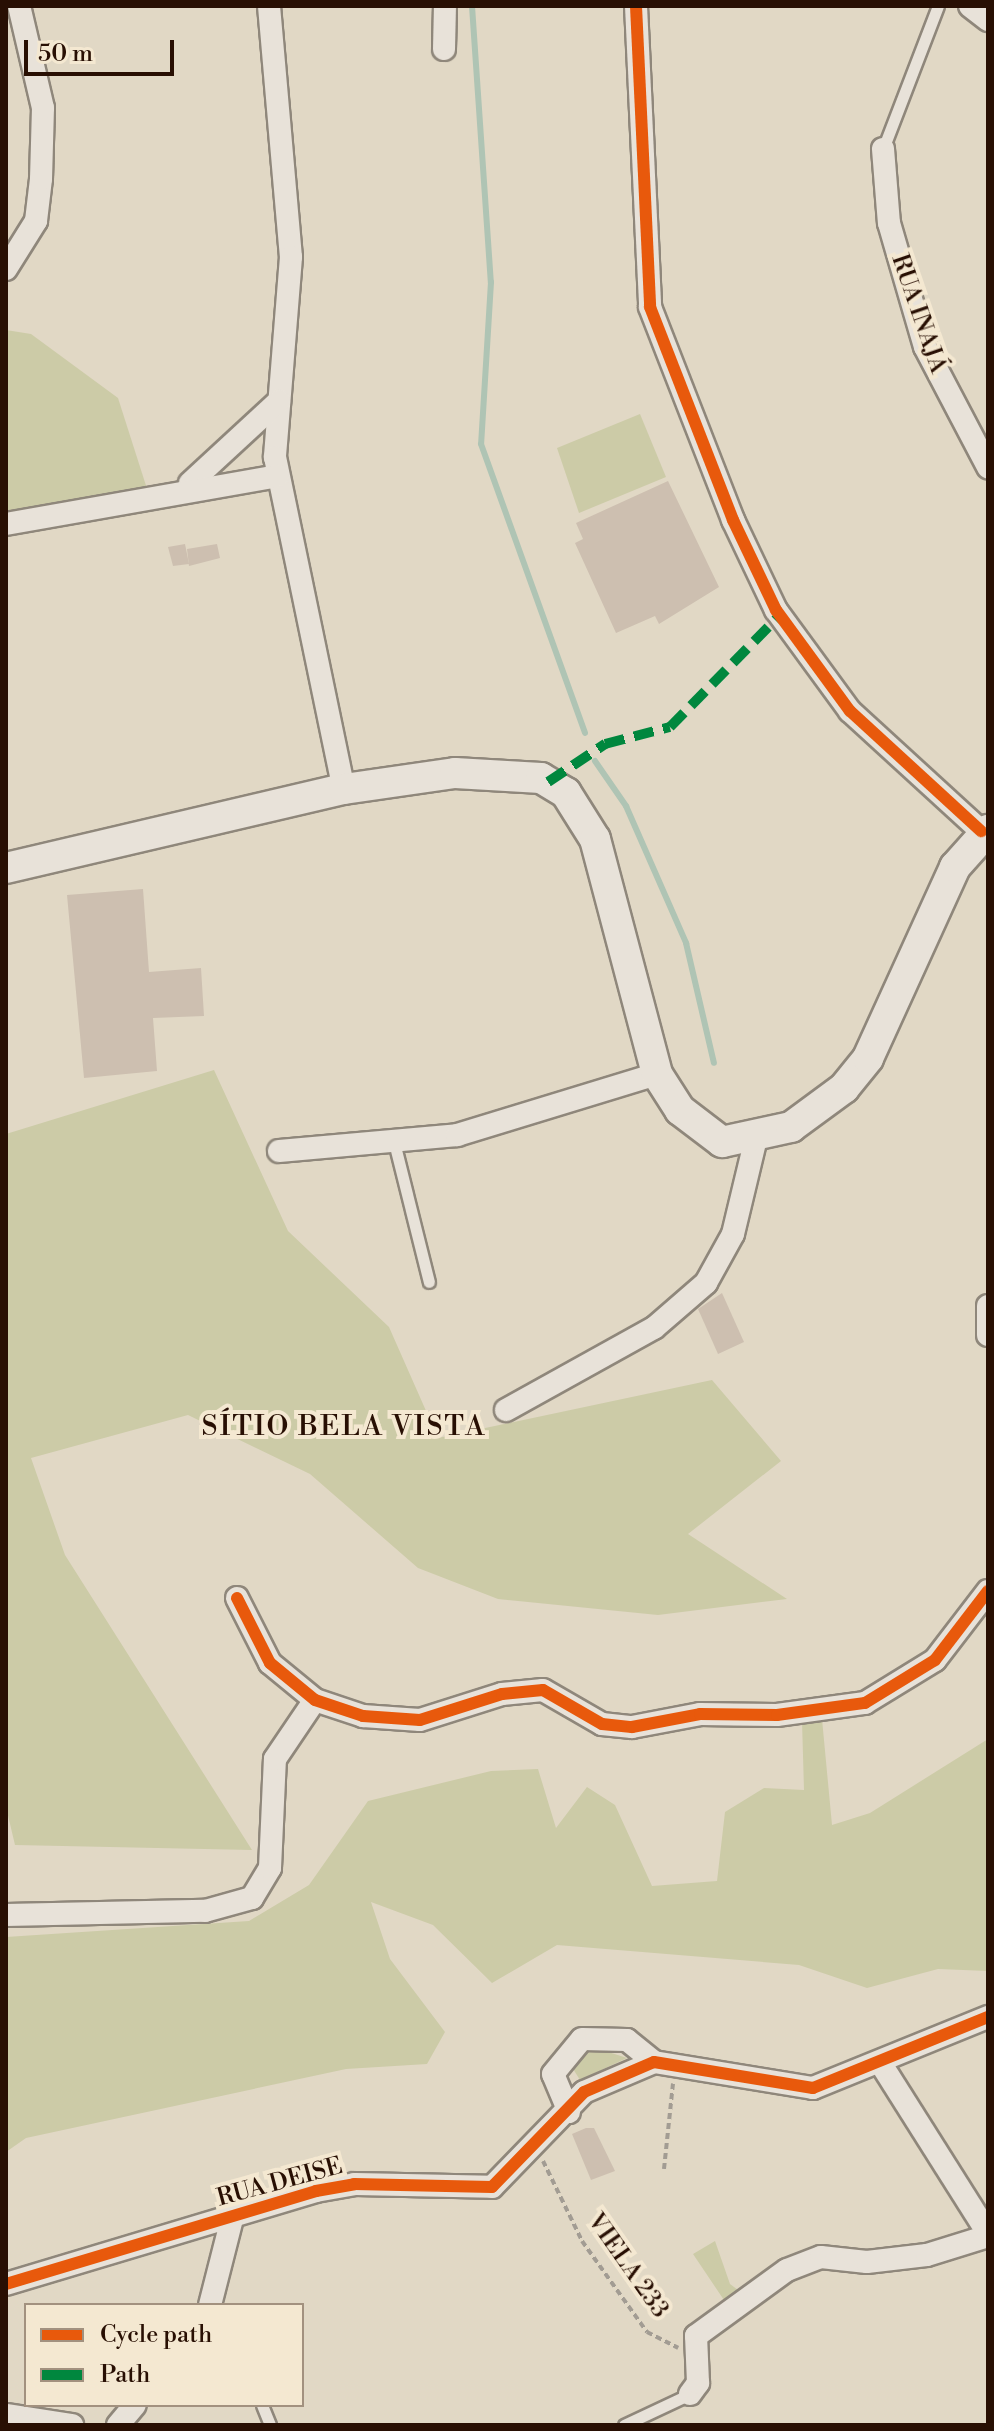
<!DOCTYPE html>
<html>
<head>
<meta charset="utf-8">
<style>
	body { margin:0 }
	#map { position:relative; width:994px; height:2431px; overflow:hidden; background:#e1d8c5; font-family:"Libre Bodoni",serif }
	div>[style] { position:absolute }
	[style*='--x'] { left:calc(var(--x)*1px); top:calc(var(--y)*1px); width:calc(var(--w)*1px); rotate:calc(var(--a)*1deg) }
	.green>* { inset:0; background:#cccba7 }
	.stream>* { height:6px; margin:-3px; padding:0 3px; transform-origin:3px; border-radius:3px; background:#afc4b4 }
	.building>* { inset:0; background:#cdbfb0 }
	.path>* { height:4px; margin-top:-2px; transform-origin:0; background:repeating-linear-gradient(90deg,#a29c93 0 6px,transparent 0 10px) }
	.roads { filter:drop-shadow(2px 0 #8f877b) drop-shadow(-2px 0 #8f877b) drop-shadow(0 2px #8f877b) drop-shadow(0 -2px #8f877b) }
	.service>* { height:11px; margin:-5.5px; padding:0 5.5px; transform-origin:5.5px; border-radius:5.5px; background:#e8e2d9 }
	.minor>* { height:22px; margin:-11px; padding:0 11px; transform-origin:11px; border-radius:11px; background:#e8e2d9 }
	.secondary>* { height:30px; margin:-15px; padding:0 15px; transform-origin:15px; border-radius:15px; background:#e8e2d9 }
	.quiet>* { height:10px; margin-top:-5px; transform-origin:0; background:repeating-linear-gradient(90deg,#00873e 0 20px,transparent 0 30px) }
	.cycleway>* { height:12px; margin:-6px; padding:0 6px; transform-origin:6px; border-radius:6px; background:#e8590c }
	span { translate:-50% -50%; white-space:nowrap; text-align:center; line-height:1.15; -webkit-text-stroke:8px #f4e8d1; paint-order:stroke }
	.street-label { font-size:24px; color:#280f03 }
	.quarter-label { font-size:28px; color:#280f03; letter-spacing:2px }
	.frame { position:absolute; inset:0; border:8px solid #280f03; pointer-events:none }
	.legend { position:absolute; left:24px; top:2303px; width:280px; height:104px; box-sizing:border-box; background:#f4e8d1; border:2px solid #a2917f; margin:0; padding:10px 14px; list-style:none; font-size:24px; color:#280f03 }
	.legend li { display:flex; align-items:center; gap:16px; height:40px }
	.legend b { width:40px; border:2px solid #a2917f }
	.scale { position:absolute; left:24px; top:40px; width:150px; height:36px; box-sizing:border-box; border:4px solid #280f03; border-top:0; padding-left:10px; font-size:24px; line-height:28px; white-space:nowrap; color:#280f03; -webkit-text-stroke:6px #f4e8d1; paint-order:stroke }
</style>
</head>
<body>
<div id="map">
	<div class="green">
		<div style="clip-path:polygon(6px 330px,31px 334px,118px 398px,149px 495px,6px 512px)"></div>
		<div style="clip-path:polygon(640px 414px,666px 477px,579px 513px,557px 448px)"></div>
		<div style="clip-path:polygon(214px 1070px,288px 1231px,389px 1327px,438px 1438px,712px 1380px,781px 1461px,688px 1534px,787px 1599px,658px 1615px,498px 1599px,418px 1568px,310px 1474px,188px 1415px,31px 1458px,65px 1555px,252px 1850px,15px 1845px,6px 1807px,6px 1134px)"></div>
		<div style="clip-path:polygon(822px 1719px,832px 1825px,870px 1813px,988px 1739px,988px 1971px,938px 1969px,867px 1988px,799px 1965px,557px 1945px,492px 1983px,433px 1925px,371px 1902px,390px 1959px,445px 2032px,427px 2064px,346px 2069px,26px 2138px,6px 2152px,6px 1937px,249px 1921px,309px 1885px,368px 1801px,491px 1771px,538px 1769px,556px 1828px,587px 1787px,615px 1805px,652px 1886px,717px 1881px,725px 1812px,764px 1788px,804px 1790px,802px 1721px)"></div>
		<div style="clip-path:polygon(599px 2049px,627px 2058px,580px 2080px,570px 2064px,580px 2051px)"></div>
		<div style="clip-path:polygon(715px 2241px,730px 2284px,742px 2293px,730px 2309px,693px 2254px)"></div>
	</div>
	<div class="stream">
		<div style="--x:472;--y:6;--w:277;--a:86.1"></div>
		<div style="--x:491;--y:282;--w:162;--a:93.5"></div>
		<div style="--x:481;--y:444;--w:307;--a:70.2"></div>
		<div style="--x:595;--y:761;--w:55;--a:55.4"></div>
		<div style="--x:626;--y:806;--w:150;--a:66.3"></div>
		<div style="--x:686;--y:943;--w:123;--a:76.9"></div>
	</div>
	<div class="building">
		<div style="clip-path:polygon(668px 481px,719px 587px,659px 624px,655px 616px,616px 633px,575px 543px,583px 539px,576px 523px)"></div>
		<div style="clip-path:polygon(185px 544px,189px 564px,173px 566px,168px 547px)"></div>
		<div style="clip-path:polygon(217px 544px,220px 558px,189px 566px,187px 549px)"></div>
		<div style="clip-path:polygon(143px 889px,149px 972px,201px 968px,204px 1016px,153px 1018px,157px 1071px,84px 1078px,67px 895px)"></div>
		<div style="clip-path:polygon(722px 1293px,744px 1342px,718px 1354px,698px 1309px)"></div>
		<div style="clip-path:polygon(586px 2128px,594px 2128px,615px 2171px,591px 2180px,572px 2134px)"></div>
	</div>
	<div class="path">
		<div style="--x:543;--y:2161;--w:89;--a:64"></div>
		<div style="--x:582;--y:2241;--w:112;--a:54.5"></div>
		<div style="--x:647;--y:2332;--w:35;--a:27"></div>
		<div style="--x:664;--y:2169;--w:86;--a:-84"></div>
	</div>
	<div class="roads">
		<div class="service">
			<div style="--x:883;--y:149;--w:153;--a:-69"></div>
			<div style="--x:395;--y:1146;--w:140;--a:76"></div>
			<div style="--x:262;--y:2405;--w:22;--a:68"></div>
			<div style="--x:624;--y:2425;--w:73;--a:-25.2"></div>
		</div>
		<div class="minor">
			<div style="--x:269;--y:6;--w:252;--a:85"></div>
			<div style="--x:291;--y:257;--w:201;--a:94.6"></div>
			<div style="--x:275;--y:457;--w:339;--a:78.3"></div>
			<div style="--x:636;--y:6;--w:301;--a:87.3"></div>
			<div style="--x:650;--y:307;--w:229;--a:68.7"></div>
			<div style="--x:733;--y:520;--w:100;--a:64.5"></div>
			<div style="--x:776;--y:610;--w:125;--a:53.8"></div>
			<div style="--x:850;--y:711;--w:178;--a:42.5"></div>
			<div style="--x:970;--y:6;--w:23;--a:38"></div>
			<div style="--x:444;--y:49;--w:43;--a:-88.7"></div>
			<div style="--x:883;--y:149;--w:74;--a:85.4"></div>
			<div style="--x:889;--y:223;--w:129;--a:73.8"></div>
			<div style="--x:925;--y:347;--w:136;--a:62.3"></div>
			<div style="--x:6;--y:269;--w:57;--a:-58"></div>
			<div style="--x:36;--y:221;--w:42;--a:-83.2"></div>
			<div style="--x:41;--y:179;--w:71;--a:-88.4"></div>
			<div style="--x:43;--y:108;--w:105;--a:-103.2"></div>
			<div style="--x:190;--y:483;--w:121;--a:-42.7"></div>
			<div style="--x:6;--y:524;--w:276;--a:-10"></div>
			<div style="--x:279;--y:1151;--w:179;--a:-5.1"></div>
			<div style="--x:457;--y:1135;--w:209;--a:-17"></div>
			<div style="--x:988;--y:1306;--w:29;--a:90"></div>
			<div style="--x:506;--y:1410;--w:169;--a:-29"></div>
			<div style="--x:654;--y:1328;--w:69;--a:-40.9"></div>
			<div style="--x:706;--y:1283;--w:56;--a:-61.1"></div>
			<div style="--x:733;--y:1234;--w:99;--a:-76.5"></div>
			<div style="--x:237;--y:1598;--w:73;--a:63.1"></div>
			<div style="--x:270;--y:1663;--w:58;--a:39.4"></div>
			<div style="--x:315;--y:1700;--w:51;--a:18.4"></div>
			<div style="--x:363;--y:1716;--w:57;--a:4"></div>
			<div style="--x:420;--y:1720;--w:86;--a:-17.6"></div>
			<div style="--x:502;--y:1694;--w:41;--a:-5.6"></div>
			<div style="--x:543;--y:1690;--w:68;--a:30"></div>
			<div style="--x:602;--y:1724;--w:30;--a:6"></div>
			<div style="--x:632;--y:1727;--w:69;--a:-10.8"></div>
			<div style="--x:700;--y:1714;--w:77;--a:0.7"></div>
			<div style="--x:777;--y:1715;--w:89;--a:-7.8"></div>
			<div style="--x:865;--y:1703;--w:82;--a:-31.6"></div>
			<div style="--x:935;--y:1660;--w:87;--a:-52.5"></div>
			<div style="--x:6;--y:1915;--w:199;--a:-1.2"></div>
			<div style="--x:205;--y:1911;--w:49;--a:-15.5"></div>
			<div style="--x:252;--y:1898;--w:35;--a:-59"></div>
			<div style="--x:270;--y:1868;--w:109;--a:-87.4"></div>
			<div style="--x:275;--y:1759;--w:71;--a:-55.9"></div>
			<div style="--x:881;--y:2064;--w:200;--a:57.7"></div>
			<div style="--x:569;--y:2112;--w:41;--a:-112.8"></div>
			<div style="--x:553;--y:2074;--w:45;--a:-50.4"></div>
			<div style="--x:582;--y:2039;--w:45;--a:1.3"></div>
			<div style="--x:627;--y:2040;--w:35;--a:39"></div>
			<div style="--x:6;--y:2284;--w:324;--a:-16.7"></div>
			<div style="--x:316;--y:2191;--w:39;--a:-10"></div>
			<div style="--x:354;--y:2184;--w:138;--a:1.2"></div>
			<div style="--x:492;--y:2187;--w:132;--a:-45.9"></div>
			<div style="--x:584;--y:2092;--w:76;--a:-23.2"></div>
			<div style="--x:654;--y:2062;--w:161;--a:9.3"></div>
			<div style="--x:813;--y:2088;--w:189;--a:-22.1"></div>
			<div style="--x:210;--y:2305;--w:89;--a:-75.7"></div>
			<div style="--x:690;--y:2394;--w:14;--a:-54"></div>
			<div style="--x:698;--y:2383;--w:47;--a:-92.4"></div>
			<div style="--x:696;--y:2336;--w:112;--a:-36"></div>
			<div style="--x:787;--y:2270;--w:36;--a:-21"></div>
			<div style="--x:821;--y:2257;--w:46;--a:6.2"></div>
			<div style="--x:867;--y:2262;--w:60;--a:-6.7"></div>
			<div style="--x:927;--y:2255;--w:64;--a:-17.3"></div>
			<div style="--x:6;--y:2415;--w:67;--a:8.6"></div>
			<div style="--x:118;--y:2425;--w:26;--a:-50"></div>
		</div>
		<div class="secondary">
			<div style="--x:6;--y:868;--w:347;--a:-13.2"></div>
			<div style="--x:344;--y:789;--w:112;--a:-8.2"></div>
			<div style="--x:455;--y:773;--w:86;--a:3.3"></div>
			<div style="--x:541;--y:778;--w:29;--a:31"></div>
			<div style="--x:566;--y:793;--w:54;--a:57.8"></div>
			<div style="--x:595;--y:839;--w:243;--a:75.2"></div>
			<div style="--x:657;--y:1074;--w:43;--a:57.4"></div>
			<div style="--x:680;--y:1110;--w:53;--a:37.3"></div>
			<div style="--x:722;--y:1142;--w:71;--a:-12.3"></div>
			<div style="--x:791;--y:1127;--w:66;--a:-36.3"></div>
			<div style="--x:844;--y:1088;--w:38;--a:-51"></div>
			<div style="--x:868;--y:1058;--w:210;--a:-65.5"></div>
			<div style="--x:955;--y:867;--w:50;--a:-48.3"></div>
		</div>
	</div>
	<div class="quiet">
		<div style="--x:548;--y:782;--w:69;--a:-33.7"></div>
		<div style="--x:605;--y:744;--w:67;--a:-14.7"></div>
		<div style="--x:670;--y:727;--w:157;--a:-45.5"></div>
	</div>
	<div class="cycleway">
		<div style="--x:636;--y:6;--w:301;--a:87.3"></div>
		<div style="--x:650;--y:307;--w:229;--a:68.7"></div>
		<div style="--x:733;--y:520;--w:100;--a:64.5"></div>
		<div style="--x:776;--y:610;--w:125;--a:53.8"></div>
		<div style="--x:850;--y:711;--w:178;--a:42.5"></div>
		<div style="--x:237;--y:1598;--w:73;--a:63.1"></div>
		<div style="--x:270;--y:1663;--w:58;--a:39.4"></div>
		<div style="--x:315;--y:1700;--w:51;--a:18.4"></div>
		<div style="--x:363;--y:1716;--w:57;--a:4"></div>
		<div style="--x:420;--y:1720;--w:86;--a:-17.6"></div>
		<div style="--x:502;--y:1694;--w:41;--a:-5.6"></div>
		<div style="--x:543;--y:1690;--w:68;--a:30"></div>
		<div style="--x:602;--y:1724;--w:30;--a:6"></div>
		<div style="--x:632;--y:1727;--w:69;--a:-10.8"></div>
		<div style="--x:700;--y:1714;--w:77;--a:0.7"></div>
		<div style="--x:777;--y:1715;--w:89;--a:-7.8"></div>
		<div style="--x:865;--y:1703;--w:82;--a:-31.6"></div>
		<div style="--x:935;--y:1660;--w:87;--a:-52.5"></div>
		<div style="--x:6;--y:2284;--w:324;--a:-16.7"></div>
		<div style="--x:316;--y:2191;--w:39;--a:-10"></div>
		<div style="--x:354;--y:2184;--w:138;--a:1.2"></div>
		<div style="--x:492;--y:2187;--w:132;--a:-45.9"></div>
		<div style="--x:584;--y:2092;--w:76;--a:-23.2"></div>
		<div style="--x:654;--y:2062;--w:161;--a:9.3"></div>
		<div style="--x:813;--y:2088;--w:189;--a:-22.1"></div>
	</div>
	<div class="street-label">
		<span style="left:918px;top:314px;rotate:71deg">RUA INAJÁ</span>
		<span style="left:280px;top:2183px;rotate:-15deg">RUA DEISE</span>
		<span style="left:627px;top:2266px;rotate:55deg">VIELA 233</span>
	</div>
	<div class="quarter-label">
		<span style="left:344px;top:1427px">SÍTIO BELA VISTA</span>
	</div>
	<div class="frame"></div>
	<ul class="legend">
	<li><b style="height:10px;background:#e8590c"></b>Cycle path</li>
	<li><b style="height:10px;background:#00873e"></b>Path</li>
	</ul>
	<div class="scale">50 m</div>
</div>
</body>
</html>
